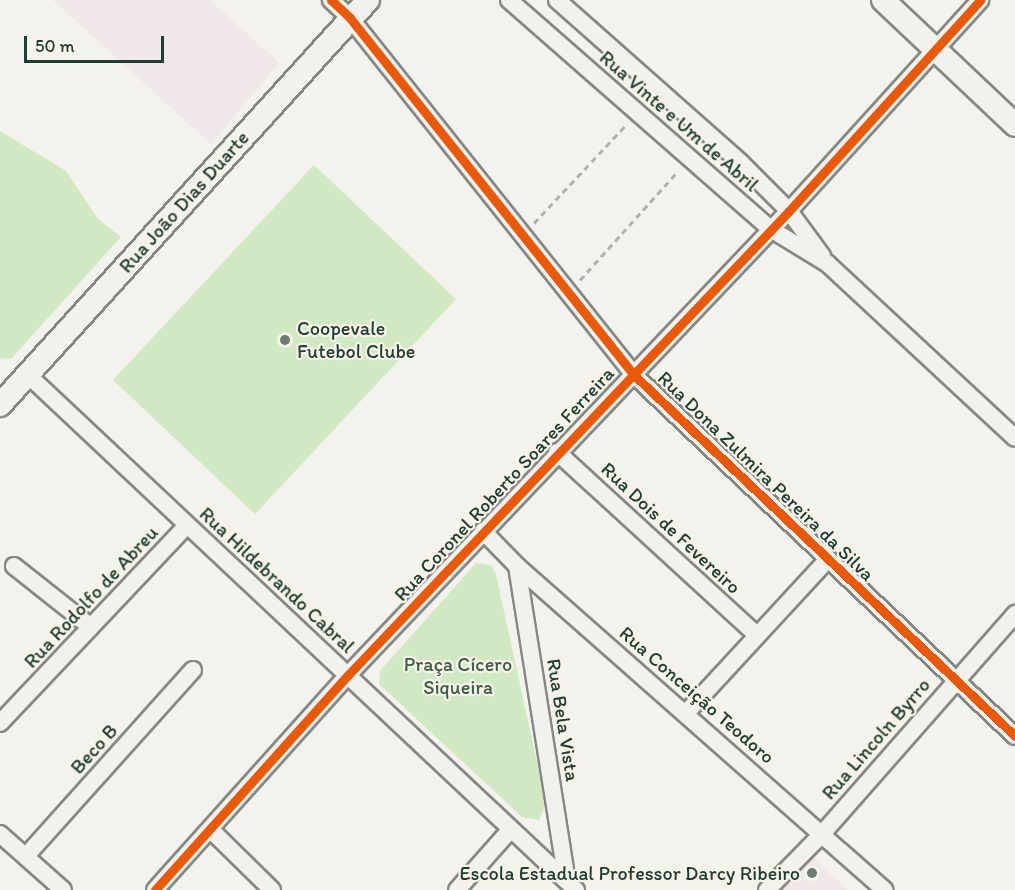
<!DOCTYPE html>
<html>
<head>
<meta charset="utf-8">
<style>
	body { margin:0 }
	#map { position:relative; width:1015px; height:890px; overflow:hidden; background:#f4f2ec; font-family:Itim,sans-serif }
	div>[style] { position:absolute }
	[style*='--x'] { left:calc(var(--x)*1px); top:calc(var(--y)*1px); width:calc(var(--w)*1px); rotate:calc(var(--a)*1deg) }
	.built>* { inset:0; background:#efe7e8 }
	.green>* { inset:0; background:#d0e9c2 }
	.path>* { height:3px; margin-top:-1.5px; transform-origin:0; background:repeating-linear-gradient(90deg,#b0b2ae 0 6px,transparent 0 10.5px) }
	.roads { filter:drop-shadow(2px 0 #848985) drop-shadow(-2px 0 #848985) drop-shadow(0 2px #848985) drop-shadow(0 -2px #848985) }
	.street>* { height:16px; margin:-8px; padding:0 8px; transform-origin:8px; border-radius:8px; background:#f2f1ed }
	.secondary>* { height:22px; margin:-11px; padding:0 11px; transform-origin:11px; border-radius:11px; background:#f2f1ed }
	.cycleway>* { height:9px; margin:-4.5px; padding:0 4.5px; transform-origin:4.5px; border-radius:4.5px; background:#e8590c }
	.dots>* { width:16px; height:16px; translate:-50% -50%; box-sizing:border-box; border:3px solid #f7f3e8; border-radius:50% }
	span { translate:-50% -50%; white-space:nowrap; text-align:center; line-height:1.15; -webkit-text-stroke:4.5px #f7f3e8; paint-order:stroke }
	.street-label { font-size:20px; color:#1f3d34 }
	.poi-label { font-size:20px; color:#1f3d34 }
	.left { translate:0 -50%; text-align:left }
	.right { translate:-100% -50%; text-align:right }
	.park-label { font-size:20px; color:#3d5e49 }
	.scale { position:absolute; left:24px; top:36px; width:140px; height:27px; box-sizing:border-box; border:3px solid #1f3d34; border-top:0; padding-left:8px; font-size:18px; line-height:21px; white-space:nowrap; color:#1f3d34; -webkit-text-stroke:4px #f7f3e8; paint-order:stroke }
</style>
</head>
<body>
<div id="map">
	<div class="built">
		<div style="clip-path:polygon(53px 0,210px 0,279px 63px,211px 144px)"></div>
		<div style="clip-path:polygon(810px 855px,848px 890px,782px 890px)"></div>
	</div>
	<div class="green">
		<div style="clip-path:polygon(0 131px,66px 171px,98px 219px,121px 237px,11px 359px,0 358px)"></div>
		<div style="clip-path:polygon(314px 165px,456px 299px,255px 514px,113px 380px)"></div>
		<div style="clip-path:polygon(476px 563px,491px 565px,496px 575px,546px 803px,539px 820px,522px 817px,379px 684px,380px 671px)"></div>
	</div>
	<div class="path">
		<div style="--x:534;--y:223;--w:134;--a:-46.8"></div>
		<div style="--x:580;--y:280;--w:147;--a:-48"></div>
	</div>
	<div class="roads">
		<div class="street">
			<div style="--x:331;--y:0;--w:26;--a:43"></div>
			<div style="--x:350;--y:18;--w:455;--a:51.5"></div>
			<div style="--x:633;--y:374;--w:526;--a:43.46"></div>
			<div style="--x:509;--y:0;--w:346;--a:41.2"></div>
			<div style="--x:769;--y:228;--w:69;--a:31.4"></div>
			<div style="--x:828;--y:264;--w:255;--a:42.9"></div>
			<div style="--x:557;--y:0;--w:246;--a:41.5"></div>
			<div style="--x:741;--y:163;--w:68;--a:45"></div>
			<div style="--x:789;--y:211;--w:56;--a:53.7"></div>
			<div style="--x:28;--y:375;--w:752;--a:43.22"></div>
			<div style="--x:557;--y:452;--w:271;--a:42.5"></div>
			<div style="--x:483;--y:531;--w:49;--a:45.8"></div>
			<div style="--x:517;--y:566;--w:490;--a:41.4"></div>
			<div style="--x:14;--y:566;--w:98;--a:38.4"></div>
			<div style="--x:517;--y:566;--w:318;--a:81"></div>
			<div style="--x:686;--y:713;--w:209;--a:-47.3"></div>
			<div style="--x:0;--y:723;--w:272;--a:-46.6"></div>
			<div style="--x:212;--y:831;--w:84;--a:44.5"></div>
			<div style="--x:0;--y:834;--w:84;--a:41.6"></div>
			<div style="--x:26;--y:856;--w:250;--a:-48.1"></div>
			<div style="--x:155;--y:890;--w:289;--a:-48.1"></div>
			<div style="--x:348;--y:675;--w:640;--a:-46.46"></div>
			<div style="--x:789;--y:211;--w:285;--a:-47.8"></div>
			<div style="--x:457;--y:890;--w:80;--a:-48.5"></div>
			<div style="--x:767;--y:890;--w:78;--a:-45.5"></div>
			<div style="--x:822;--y:834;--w:293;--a:-48.7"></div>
		</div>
		<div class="secondary">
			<div style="--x:883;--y:0;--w:182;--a:43.4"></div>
			<div style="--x:0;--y:405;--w:547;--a:-47.74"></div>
		</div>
	</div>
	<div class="cycleway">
		<div style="--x:331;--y:0;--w:26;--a:43"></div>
		<div style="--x:350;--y:18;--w:455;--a:51.5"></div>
		<div style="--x:633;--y:374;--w:526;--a:43.46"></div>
		<div style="--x:155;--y:890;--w:289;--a:-48.1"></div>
		<div style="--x:348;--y:675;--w:640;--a:-46.46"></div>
		<div style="--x:789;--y:211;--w:285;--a:-47.8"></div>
	</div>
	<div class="dots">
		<div style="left:285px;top:340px;background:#6a7c74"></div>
		<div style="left:812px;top:873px;background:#6a7c74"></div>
	</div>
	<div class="street-label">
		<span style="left:679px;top:121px;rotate:41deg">Rua Vinte e Um de Abril</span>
		<span style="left:184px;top:202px;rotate:-48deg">Rua João Dias Duarte</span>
		<span style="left:766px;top:476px;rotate:44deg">Rua Dona Zulmira Pereira da Silva</span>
		<span style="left:504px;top:484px;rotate:-47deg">Rua Coronel Roberto Soares Ferreira</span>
		<span style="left:671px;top:528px;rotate:43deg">Rua Dois de Fevereiro</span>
		<span style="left:277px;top:580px;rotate:43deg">Rua Hildebrando Cabral</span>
		<span style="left:91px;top:597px;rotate:-47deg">Rua Rodolfo de Abreu</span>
		<span style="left:697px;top:695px;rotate:41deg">Rua Conceição Teodoro</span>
		<span style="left:563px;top:720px;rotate:81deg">Rua Bela Vista</span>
		<span style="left:876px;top:739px;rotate:-49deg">Rua Lincoln Byrro</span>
		<span style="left:94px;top:749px;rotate:-48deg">Beco B</span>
	</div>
	<div class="poi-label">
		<span class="left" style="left:297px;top:340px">Coopevale<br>Futebol Clube</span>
		<span class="right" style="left:800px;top:873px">Escola Estadual Professor Darcy Ribeiro</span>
	</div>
	<div class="park-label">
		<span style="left:458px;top:676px">Praça Cícero<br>Siqueira</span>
	</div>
	<div class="scale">50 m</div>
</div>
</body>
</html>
